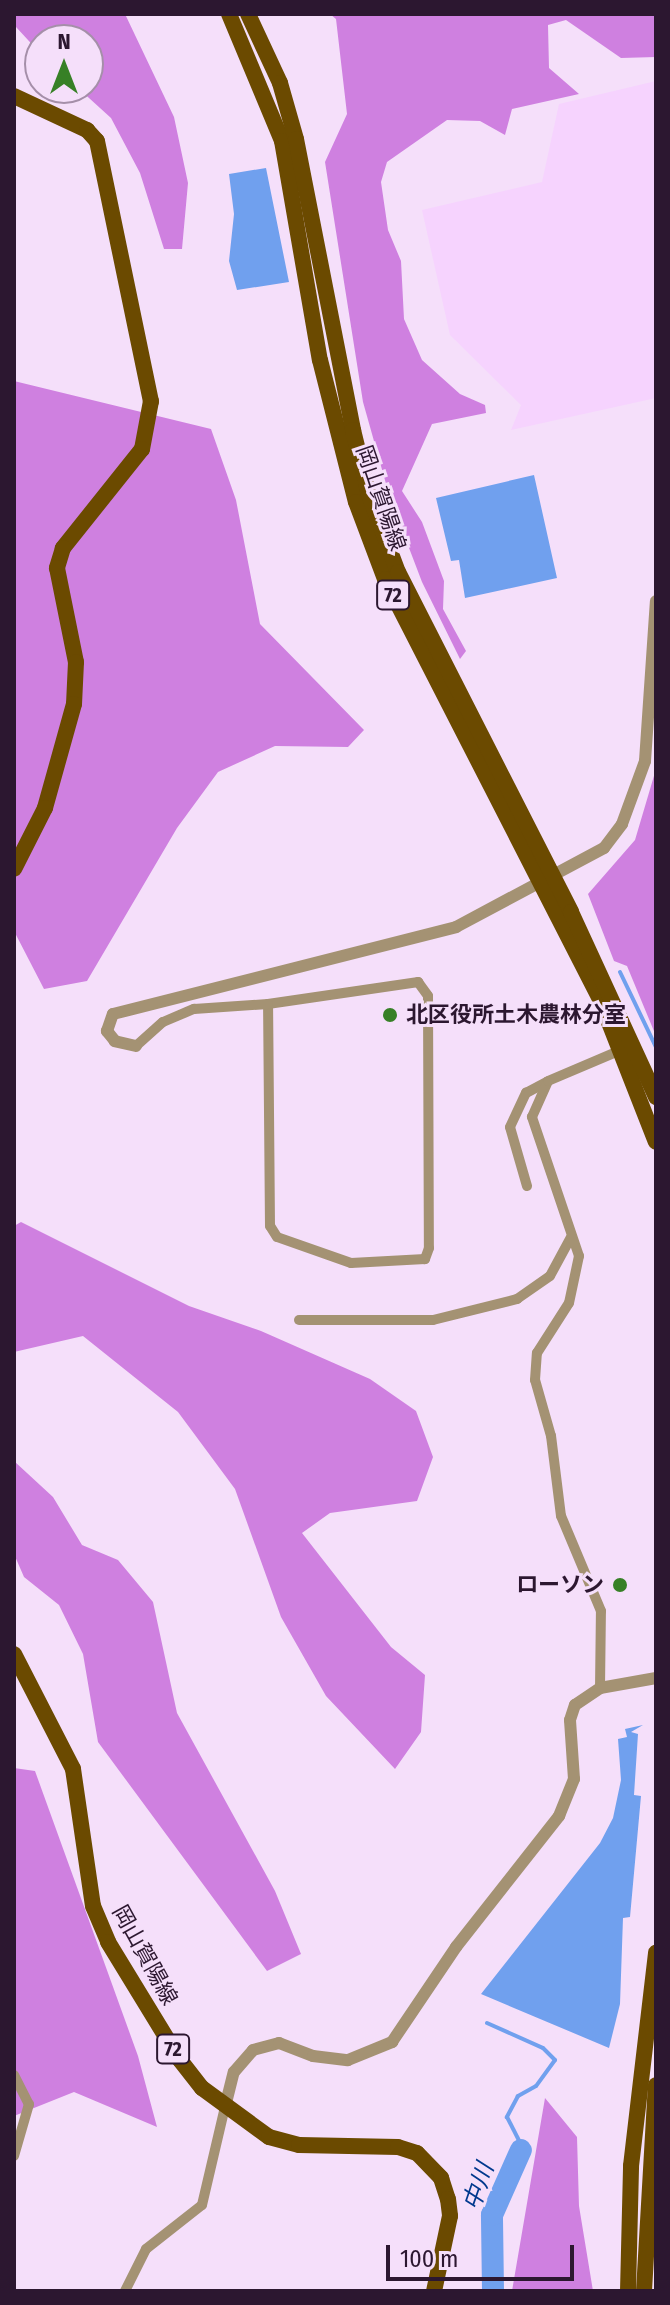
<!DOCTYPE html>
<html>
<head>
<meta charset="utf-8">
<style>
	body { margin:0 }
	#map { position:relative; width:670px; height:2305px; overflow:hidden; background:#f5dffa; font-family:"Fira Sans Condensed","Noto Sans JP",sans-serif }
	div>[style] { position:absolute }
	[style*='--x'] { left:calc(var(--x)*1px); top:calc(var(--y)*1px); width:calc(var(--w)*1px); rotate:calc(var(--a)*1deg) }
	.built>* { inset:0; background:#f6d3fe }
	.forest>* { inset:0; background:#cf80e0 }
	.water>* { inset:0; background:#70a0ee }
	.stream>* { height:4px; margin:-2px; padding:0 2px; transform-origin:2px; border-radius:2px; background:#70a0ee }
	.river>* { height:22px; margin:-11px; padding:0 11px; transform-origin:11px; border-radius:11px; background:#70a0ee }
	.minor>* { height:10px; margin:-5px; padding:0 5px; transform-origin:5px; border-radius:5px; background:#a49273 }
	.tertiary>* { height:12px; margin:-6px; padding:0 6px; transform-origin:6px; border-radius:6px; background:#a49273 }
	.primary>* { height:16px; margin:-8px; padding:0 8px; transform-origin:8px; border-radius:8px; background:#6b4a00 }
	.dots>* { width:22px; height:22px; translate:-50% -50%; box-sizing:border-box; border:4px solid #f5dffa; border-radius:50% }
	span { translate:-50% -50%; white-space:nowrap; text-align:center; line-height:1.15; -webkit-text-stroke:6px #f5dffa; paint-order:stroke }
	.shield-label span { padding:2px 6px; background:#f5dffa; border:2px solid; border-radius:6px; -webkit-text-stroke-width:0 }
	.shield-label { font-size:20px; color:#2c1730; font-weight:700 }
	.street-label { font-size:22px; color:#2c1730 }
	.poi-label { font-size:22px; color:#2c1730; font-weight:700 }
	.left { translate:0 -50%; text-align:left }
	.right { translate:-100% -50%; text-align:right }
	.water-label { font-size:24px; color:#01398e; font-style:italic }
	.frame { position:absolute; inset:0; border:16px solid #2c1730; pointer-events:none }
	.north { position:absolute; left:24px; top:24px; width:80px; height:80px; box-sizing:border-box; background:#f5dffa; border:2px solid #a58fa9; border-radius:50%; rotate:0deg; font-size:22px; font-weight:700; line-height:32px; text-align:center; color:#2c1730 }
	.north::after { content:''; display:block; margin:auto; width:28px; height:36px; background:#378026; clip-path:polygon(50% 0,100% 100%,50% 72%,0 100%) }
	.scale { position:absolute; left:386px; top:2245px; width:188px; height:36px; box-sizing:border-box; border:4px solid #2c1730; border-top:0; padding-left:10px; font-size:24px; line-height:28px; white-space:nowrap; color:#2c1730; -webkit-text-stroke:6px #f5dffa; paint-order:stroke }
</style>
</head>
<body>
<div id="map">
	<div class="built">
		<div style="clip-path:polygon(656px 81px,656px 398px,511px 430px,521px 405px,450px 335px,422px 210px,542px 182px,559px 104px)"></div>
	</div>
	<div class="forest">
		<div style="clip-path:polygon(14px 14px,125px 14px,174px 117px,188px 183px,182px 249px,164px 249px,140px 173px,111px 118px,78px 88px,88px 88px,88px 40px,40px 40px,40px 53px,16px 27px)"></div>
		<div style="clip-path:polygon(330px 14px,656px 14px,656px 57px,621px 58px,566px 20px,548px 25px,549px 68px,579px 94px,512px 109px,505px 135px,480px 121px,447px 120px,387px 162px,381px 182px,388px 230px,401px 261px,404px 319px,422px 360px,460px 394px,485px 405px,486px 413px,432px 424px,402px 491px,422px 522px,444px 581px,443px 609px,466px 651px,460px 659px,422px 582px,390px 498px,363px 402px,325px 162px,347px 114px,336px 19px)"></div>
		<div style="clip-path:polygon(14px 381px,211px 429px,236px 500px,260px 624px,364px 730px,348px 747px,275px 746px,218px 772px,177px 828px,87px 981px,44px 989px,14px 931px)"></div>
		<div style="clip-path:polygon(656px 769px,656px 1036px,627px 966px,614px 961px,588px 894px,635px 840px)"></div>
		<div style="clip-path:polygon(21px 1222px,189px 1306px,261px 1331px,370px 1379px,416px 1411px,433px 1457px,417px 1501px,330px 1513px,302px 1533px,391px 1647px,425px 1675px,421px 1732px,395px 1769px,326px 1696px,281px 1617px,235px 1489px,178px 1412px,83px 1336px,14px 1352px,14px 1226px)"></div>
		<div style="clip-path:polygon(14px 1461px,53px 1497px,82px 1545px,118px 1560px,153px 1602px,177px 1713px,275px 1891px,301px 1954px,267px 1971px,98px 1742px,83px 1654px,59px 1605px,24px 1577px,14px 1554px)"></div>
		<div style="clip-path:polygon(14px 1768px,35px 1771px,138px 2056px,157px 2127px,74px 2092px,14px 2116px)"></div>
		<div style="clip-path:polygon(545px 2098px,577px 2137px,579px 2206px,593px 2291px,512px 2291px)"></div>
	</div>
	<div class="water">
		<div style="clip-path:polygon(266px 168px,289px 282px,237px 290px,229px 261px,234px 214px,229px 174px)"></div>
		<div style="clip-path:polygon(534px 475px,557px 578px,465px 598px,459px 560px,451px 561px,436px 498px)"></div>
		<div style="clip-path:polygon(643px 1725px,631px 1732px,638px 1734px,634px 1795px,641px 1796px,630px 1917px,623px 1918px,620px 2004px,609px 2048px,481px 1994px,600px 1843px,613px 1818px,621px 1780px,618px 1739px,627px 1737px,625px 1729px)"></div>
	</div>
	<div class="stream">
		<div style="--x:620;--y:972;--w:83;--a:64.4"></div>
		<div style="--x:487;--y:2023;--w:61;--a:24.1"></div>
		<div style="--x:543;--y:2048;--w:17;--a:45"></div>
		<div style="--x:555;--y:2060;--w:32;--a:126"></div>
		<div style="--x:536;--y:2086;--w:21;--a:151"></div>
		<div style="--x:518;--y:2096;--w:24;--a:118"></div>
		<div style="--x:507;--y:2117;--w:25;--a:63"></div>
	</div>
	<div class="river">
		<div style="--x:493;--y:2291;--w:76;--a:-90.8"></div>
		<div style="--x:492;--y:2215;--w:71;--a:-66"></div>
	</div>
	<div class="minor">
		<div style="--x:418;--y:982;--w:17;--a:54"></div>
		<div style="--x:428;--y:996;--w:252;--a:89.8"></div>
		<div style="--x:429;--y:1248;--w:12;--a:110"></div>
		<div style="--x:425;--y:1259;--w:74;--a:176.9"></div>
		<div style="--x:351;--y:1263;--w:78;--a:-160.6"></div>
		<div style="--x:277;--y:1237;--w:13;--a:-122"></div>
		<div style="--x:270;--y:1226;--w:222;--a:-90.5"></div>
		<div style="--x:268;--y:1004;--w:152;--a:-8.3"></div>
		<div style="--x:136;--y:1046;--w:36;--a:-42"></div>
		<div style="--x:163;--y:1022;--w:34;--a:-23"></div>
		<div style="--x:194;--y:1009;--w:74;--a:-3.9"></div>
		<div style="--x:527;--y:1186;--w:61;--a:-106.1"></div>
		<div style="--x:510;--y:1127;--w:38;--a:-65"></div>
		<div style="--x:526;--y:1093;--w:24;--a:-28"></div>
		<div style="--x:299;--y:1320;--w:134;--a:0"></div>
		<div style="--x:433;--y:1320;--w:87;--a:-14"></div>
		<div style="--x:517;--y:1299;--w:40;--a:-34.9"></div>
		<div style="--x:550;--y:1276;--w:44;--a:-61.7"></div>
		<div style="--x:600;--y:1688;--w:77;--a:-89.3"></div>
		<div style="--x:601;--y:1611;--w:103;--a:-112.8"></div>
		<div style="--x:561;--y:1516;--w:81;--a:-97.1"></div>
		<div style="--x:551;--y:1436;--w:58;--a:-105.9"></div>
		<div style="--x:535;--y:1380;--w:27;--a:-86"></div>
		<div style="--x:537;--y:1353;--w:59;--a:-57.4"></div>
		<div style="--x:569;--y:1303;--w:48;--a:-78"></div>
		<div style="--x:579;--y:1256;--w:147;--a:-108.7"></div>
		<div style="--x:532;--y:1117;--w:39;--a:-66"></div>
		<div style="--x:548;--y:1081;--w:79;--a:-23"></div>
		<div style="--x:14;--y:2075;--w:33;--a:63"></div>
		<div style="--x:29;--y:2104;--w:54;--a:106.1"></div>
		<div style="--x:125;--y:2291;--w:47;--a:-63.4"></div>
		<div style="--x:146;--y:2249;--w:71;--a:-38.2"></div>
		<div style="--x:202;--y:2205;--w:101;--a:-76.8"></div>
	</div>
	<div class="tertiary">
		<div style="--x:136;--y:1046;--w:22;--a:-167"></div>
		<div style="--x:115;--y:1041;--w:13;--a:-129"></div>
		<div style="--x:107;--y:1031;--w:18;--a:-71"></div>
		<div style="--x:113;--y:1014;--w:354;--a:-14.2"></div>
		<div style="--x:456;--y:927;--w:168;--a:-28.1"></div>
		<div style="--x:604;--y:848;--w:30;--a:-53"></div>
		<div style="--x:622;--y:824;--w:67;--a:-69.9"></div>
		<div style="--x:645;--y:761;--w:160;--a:-86.1"></div>
		<div style="--x:225;--y:2107;--w:36;--a:-76"></div>
		<div style="--x:234;--y:2072;--w:29;--a:-49"></div>
		<div style="--x:253;--y:2050;--w:27;--a:-15"></div>
		<div style="--x:279;--y:2043;--w:36;--a:21"></div>
		<div style="--x:313;--y:2056;--w:35;--a:7"></div>
		<div style="--x:348;--y:2060;--w:48;--a:-22.2"></div>
		<div style="--x:392;--y:2042;--w:115;--a:-56"></div>
		<div style="--x:456;--y:1947;--w:167;--a:-51.8"></div>
		<div style="--x:559;--y:1816;--w:40;--a:-68"></div>
		<div style="--x:574;--y:1779;--w:59;--a:-93.9"></div>
		<div style="--x:570;--y:1720;--w:16;--a:-72"></div>
		<div style="--x:575;--y:1705;--w:30;--a:-34"></div>
		<div style="--x:600;--y:1688;--w:57;--a:-10.1"></div>
	</div>
	<div class="primary">
		<div style="--x:229;--y:14;--w:138;--a:67.3"></div>
		<div style="--x:282;--y:141;--w:222;--a:80.2"></div>
		<div style="--x:320;--y:360;--w:146;--a:75.8"></div>
		<div style="--x:356;--y:502;--w:82;--a:69.4"></div>
		<div style="--x:385;--y:579;--w:475;--a:62.9"></div>
		<div style="--x:601;--y:1002;--w:150;--a:68.6"></div>
		<div style="--x:248;--y:14;--w:76;--a:65.1"></div>
		<div style="--x:280;--y:83;--w:58;--a:74.1"></div>
		<div style="--x:296;--y:139;--w:297;--a:78.9"></div>
		<div style="--x:353;--y:430;--w:67;--a:76.2"></div>
		<div style="--x:369;--y:495;--w:82;--a:69.4"></div>
		<div style="--x:398;--y:572;--w:381;--a:63"></div>
		<div style="--x:571;--y:912;--w:204;--a:65.3"></div>
		<div style="--x:14;--y:96;--w:81;--a:25"></div>
		<div style="--x:87;--y:130;--w:15;--a:48"></div>
		<div style="--x:97;--y:141;--w:266;--a:78.3"></div>
		<div style="--x:151;--y:401;--w:49;--a:100.6"></div>
		<div style="--x:142;--y:449;--w:127;--a:128.6"></div>
		<div style="--x:63;--y:548;--w:21;--a:107"></div>
		<div style="--x:57;--y:568;--w:96;--a:78.6"></div>
		<div style="--x:76;--y:662;--w:42;--a:92.7"></div>
		<div style="--x:74;--y:704;--w:108;--a:105.6"></div>
		<div style="--x:45;--y:808;--w:68;--a:116.9"></div>
		<div style="--x:14;--y:1654;--w:129;--a:62.8"></div>
		<div style="--x:73;--y:1769;--w:138;--a:81.7"></div>
		<div style="--x:93;--y:1906;--w:39;--a:67"></div>
		<div style="--x:108;--y:1942;--w:138;--a:58.6"></div>
		<div style="--x:180;--y:2060;--w:36;--a:52"></div>
		<div style="--x:202;--y:2088;--w:83;--a:36.2"></div>
		<div style="--x:269;--y:2137;--w:31;--a:15"></div>
		<div style="--x:299;--y:2145;--w:99;--a:1.2"></div>
		<div style="--x:398;--y:2147;--w:20;--a:18"></div>
		<div style="--x:417;--y:2153;--w:35;--a:46"></div>
		<div style="--x:441;--y:2178;--w:22;--a:72"></div>
		<div style="--x:448;--y:2199;--w:17;--a:83"></div>
		<div style="--x:450;--y:2216;--w:77;--a:102"></div>
		<div style="--x:628;--y:2291;--w:125;--a:-88.6"></div>
		<div style="--x:631;--y:2166;--w:215;--a:-83.3"></div>
		<div style="--x:644;--y:2291;--w:206;--a:-86.7"></div>
	</div>
	<div class="dots">
		<div style="left:390px;top:1015px;background:#378026"></div>
		<div style="left:620px;top:1585px;background:#378026"></div>
	</div>
	<div class="shield-label">
		<span style="left:393px;top:595px">72</span>
		<span style="left:173px;top:2049px">72</span>
	</div>
	<div class="street-label">
		<span style="left:381px;top:498px;rotate:71deg">岡山賀陽線</span>
		<span style="left:145px;top:1955px;rotate:61deg">岡山賀陽線</span>
	</div>
	<div class="poi-label">
		<span class="left" style="left:406px;top:1015px">北区役所土木農林分室</span>
		<span class="right" style="left:604px;top:1585px">ローソン</span>
	</div>
	<div class="water-label">
		<span style="left:479px;top:2187px;rotate:-71deg">中川</span>
	</div>
	<div class="frame"></div>
	<div class="north">N</div>
	<div class="scale">100 m</div>
</div>
</body>
</html>
